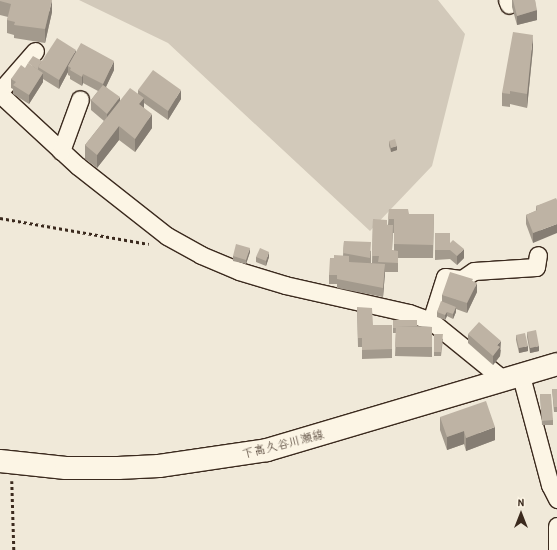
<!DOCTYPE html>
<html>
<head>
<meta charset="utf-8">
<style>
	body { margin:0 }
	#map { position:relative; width:557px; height:550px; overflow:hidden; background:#f0e9d9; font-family:"Patrick Hand","Klee One",sans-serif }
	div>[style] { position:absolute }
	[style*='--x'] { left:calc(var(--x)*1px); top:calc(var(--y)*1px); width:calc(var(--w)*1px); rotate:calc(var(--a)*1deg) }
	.green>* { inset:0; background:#d2c9ba }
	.path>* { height:2.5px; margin-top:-1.25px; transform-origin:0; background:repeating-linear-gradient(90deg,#3b2a1e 0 3px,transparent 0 6px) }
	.roads { filter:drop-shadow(1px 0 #3b2a1e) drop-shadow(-1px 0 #3b2a1e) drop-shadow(0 1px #3b2a1e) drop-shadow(0 -1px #3b2a1e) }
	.street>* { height:17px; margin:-8.5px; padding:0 8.5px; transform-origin:8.5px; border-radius:8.5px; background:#fcf5e5 }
	.secondary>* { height:22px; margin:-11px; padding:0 11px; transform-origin:11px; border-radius:11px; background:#fcf5e5 }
	.wall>* { inset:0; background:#a39a8d }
	.shaded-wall>* { inset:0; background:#857d73 }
	.building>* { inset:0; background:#beb3a4 }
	span { translate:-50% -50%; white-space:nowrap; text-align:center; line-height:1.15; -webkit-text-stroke:3.5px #fcf5e5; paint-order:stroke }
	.street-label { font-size:12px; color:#3b2a1e }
	.north { position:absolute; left:501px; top:494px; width:40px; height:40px; -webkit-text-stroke:3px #fcf5e5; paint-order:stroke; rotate:0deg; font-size:11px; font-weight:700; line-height:16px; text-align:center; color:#3b2a1e }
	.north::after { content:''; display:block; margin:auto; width:14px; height:18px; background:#3b2a1e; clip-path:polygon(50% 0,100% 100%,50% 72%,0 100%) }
</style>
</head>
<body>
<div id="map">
	<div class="green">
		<div style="clip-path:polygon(79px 0,438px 0,465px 34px,432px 166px,370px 231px,168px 43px)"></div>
	</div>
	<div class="path">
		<div style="--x:0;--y:218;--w:151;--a:9.9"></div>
		<div style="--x:12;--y:481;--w:69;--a:88.3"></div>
	</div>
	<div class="roads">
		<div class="street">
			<div style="--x:507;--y:0;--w:5;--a:68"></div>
			<div style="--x:0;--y:91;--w:53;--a:-48.8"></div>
			<div style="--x:0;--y:94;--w:106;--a:42.7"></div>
			<div style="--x:78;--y:166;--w:113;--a:38.2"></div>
			<div style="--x:167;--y:236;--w:39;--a:29"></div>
			<div style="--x:201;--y:255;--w:41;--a:22.8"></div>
			<div style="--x:239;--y:271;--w:48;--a:16.9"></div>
			<div style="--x:285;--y:285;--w:127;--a:12.7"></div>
			<div style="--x:409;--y:313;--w:23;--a:20"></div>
			<div style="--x:431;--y:321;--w:95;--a:39"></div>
			<div style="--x:61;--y:151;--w:55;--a:-69.9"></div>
			<div style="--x:431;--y:321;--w:46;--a:-72.3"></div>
			<div style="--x:445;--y:277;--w:17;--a:7"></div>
			<div style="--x:462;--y:279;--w:14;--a:-34"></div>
			<div style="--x:474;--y:271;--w:62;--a:-3.7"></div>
			<div style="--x:536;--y:267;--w:12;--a:-81"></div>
			<div style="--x:521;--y:376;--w:113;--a:75.1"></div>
			<div style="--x:550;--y:485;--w:16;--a:63"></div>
			<div style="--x:557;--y:550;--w:24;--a:-90"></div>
		</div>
		<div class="secondary">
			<div style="--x:0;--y:461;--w:66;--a:6.1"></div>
			<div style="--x:66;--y:468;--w:52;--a:0"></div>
			<div style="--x:118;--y:468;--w:41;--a:-2.8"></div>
			<div style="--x:159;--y:466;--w:109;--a:-8.4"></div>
			<div style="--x:267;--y:450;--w:302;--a:-16.5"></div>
		</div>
	</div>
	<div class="wall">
		<div style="clip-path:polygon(0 0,52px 12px,45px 43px,14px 38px,14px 35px,7px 33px,7px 20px,8px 17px,0 15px)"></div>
		<div style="clip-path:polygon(512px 0,535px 0,537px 20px,517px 25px,512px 7px)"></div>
		<div style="clip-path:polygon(533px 48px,527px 108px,510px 104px,510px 107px,502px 106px,502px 93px)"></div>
		<div style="clip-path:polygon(76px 53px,114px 70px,106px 87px,120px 101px,138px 94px,138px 90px,181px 99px,168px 120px,144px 103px,144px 108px,152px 128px,135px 152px,119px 140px,97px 168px,85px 159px,85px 145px,104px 121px,91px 110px,91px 100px,98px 91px,83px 83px,82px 86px,70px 79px,70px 76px,68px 75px,68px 72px,59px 89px,43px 79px,43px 82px,29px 104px,13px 94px,13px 89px,11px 88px,11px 79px,42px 61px)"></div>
		<div style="clip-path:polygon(389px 141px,397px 150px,391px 152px,389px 146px)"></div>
		<div style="clip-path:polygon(557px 200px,533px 243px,526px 224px,526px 215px,536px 211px,536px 206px)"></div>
		<div style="clip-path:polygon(evenodd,389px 209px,409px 214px,434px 214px,433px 258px,398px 258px,398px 272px,385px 272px,383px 297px,337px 288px,337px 284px,329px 284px,329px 275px,334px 258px,343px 256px,344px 241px,371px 251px,371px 263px,372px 263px,373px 219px,388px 225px,389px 209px,393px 233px,394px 233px,394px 251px,392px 250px,393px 233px)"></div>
		<div style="clip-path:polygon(435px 233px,450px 243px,464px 258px,457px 265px,450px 259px,435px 260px)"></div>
		<div style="clip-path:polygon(250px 252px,246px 264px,233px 261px,233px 256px)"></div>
		<div style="clip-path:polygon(256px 257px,269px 257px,266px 266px,256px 262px)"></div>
		<div style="clip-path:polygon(473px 281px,477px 292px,467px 313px,456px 309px,456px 312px,453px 319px,447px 316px,445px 320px,437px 317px,437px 312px,442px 302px,442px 295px)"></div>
		<div style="clip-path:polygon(357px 307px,392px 349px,392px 358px,362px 359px,362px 347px,358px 347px)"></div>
		<div style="clip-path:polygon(393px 320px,417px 326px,432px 327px,432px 357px,395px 356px,396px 333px,393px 333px)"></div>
		<div style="clip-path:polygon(527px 332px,539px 351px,530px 353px,527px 337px)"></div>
		<div style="clip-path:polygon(434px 334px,443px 339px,441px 356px,434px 356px)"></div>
		<div style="clip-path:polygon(468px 334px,501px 350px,500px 356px,493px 365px,468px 343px)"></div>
		<div style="clip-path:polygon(516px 335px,528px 351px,519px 353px,516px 340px)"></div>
		<div style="clip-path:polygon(552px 389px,557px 389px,557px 412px,554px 412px)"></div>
		<div style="clip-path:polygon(540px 394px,553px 420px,553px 425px,542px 425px)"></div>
		<div style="clip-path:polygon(440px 417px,495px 440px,466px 451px,464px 444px,447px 450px,440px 430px)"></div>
	</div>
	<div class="shaded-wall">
		<div style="clip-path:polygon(52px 0,52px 12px,45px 43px,45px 29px)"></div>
		<div style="clip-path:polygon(537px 10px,537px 20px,517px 25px,517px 16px)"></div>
		<div style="clip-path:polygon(533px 35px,533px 48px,527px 108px,527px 94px)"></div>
		<div style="clip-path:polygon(76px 50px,76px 59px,68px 66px,68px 72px,59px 89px,59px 80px)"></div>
		<div style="clip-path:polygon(114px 61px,114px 70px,103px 93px,103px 84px)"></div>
		<div style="clip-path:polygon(43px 73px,43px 82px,29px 104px,29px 95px)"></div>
		<div style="clip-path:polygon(83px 74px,83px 83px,82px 86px,82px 77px)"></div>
		<div style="clip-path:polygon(181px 90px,181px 99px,168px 120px,168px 111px)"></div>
		<div style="clip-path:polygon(120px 97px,120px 106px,107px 123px,107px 114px)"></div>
		<div style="clip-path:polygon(144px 98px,144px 111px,139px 104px)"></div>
		<div style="clip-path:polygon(152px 114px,152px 128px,135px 152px,135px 139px)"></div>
		<div style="clip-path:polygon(119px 126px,119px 140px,97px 168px,97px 155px)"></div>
		<div style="clip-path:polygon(397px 146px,397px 150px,391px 152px,391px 148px)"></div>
		<div style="clip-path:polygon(557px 224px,557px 233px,533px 243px,533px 233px)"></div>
		<div style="clip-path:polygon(250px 248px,250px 252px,246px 264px,246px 260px)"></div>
		<div style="clip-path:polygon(464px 249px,464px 258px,457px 265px,457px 256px)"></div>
		<div style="clip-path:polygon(269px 252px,269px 257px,266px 266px,266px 261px)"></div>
		<div style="clip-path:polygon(385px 264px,385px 273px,383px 297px,383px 288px)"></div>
		<div style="clip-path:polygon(477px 283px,477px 292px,467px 313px,467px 303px)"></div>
		<div style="clip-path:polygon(456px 307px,456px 312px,453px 319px,453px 314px)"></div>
		<div style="clip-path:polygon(447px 312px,447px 316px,445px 320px,445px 315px)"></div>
		<div style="clip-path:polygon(501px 341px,500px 356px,493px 365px,493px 356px,497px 345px)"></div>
		<div style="clip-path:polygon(528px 346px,528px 351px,519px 353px,519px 348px)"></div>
		<div style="clip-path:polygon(539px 346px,539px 351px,530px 353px,530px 348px)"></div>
		<div style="clip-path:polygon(495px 427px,495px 440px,466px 451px,466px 438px)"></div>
		<div style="clip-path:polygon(464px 431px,464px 444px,447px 450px,447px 437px)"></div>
	</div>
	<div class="building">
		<div style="clip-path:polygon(0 0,52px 0,45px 29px,14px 25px,15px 22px,7px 20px,11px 4px,0 1px)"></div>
		<div style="clip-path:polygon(513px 0,535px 0,537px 10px,517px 16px)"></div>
		<div style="clip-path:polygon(513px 32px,533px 35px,527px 94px,510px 91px,510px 94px,502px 93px)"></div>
		<div style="clip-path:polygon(57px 38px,76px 50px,59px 80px,38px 67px)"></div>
		<div style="clip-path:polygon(81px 43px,114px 61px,103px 84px,83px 74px,82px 77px,70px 70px,71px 68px,68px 66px)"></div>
		<div style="clip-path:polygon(33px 56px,42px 61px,38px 67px,38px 70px,28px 63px)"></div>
		<div style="clip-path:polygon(28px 63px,43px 73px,29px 95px,13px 85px,16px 82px,11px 79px,21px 65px,25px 68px)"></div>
		<div style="clip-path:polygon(153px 70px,181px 90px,168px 111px,138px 90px)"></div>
		<div style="clip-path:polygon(103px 85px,120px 97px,107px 114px,91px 100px)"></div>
		<div style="clip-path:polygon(130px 88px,144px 98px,139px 104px,152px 114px,135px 139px,119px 126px,97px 155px,85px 145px)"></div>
		<div style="clip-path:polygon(395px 139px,397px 146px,391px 148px,389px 141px)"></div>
		<div style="clip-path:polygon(556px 198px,557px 200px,557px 224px,533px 233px,526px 215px,537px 210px,536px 206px)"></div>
		<div style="clip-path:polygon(389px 209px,408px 209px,409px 214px,434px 214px,433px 245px,394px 244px,394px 219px,388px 219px)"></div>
		<div style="clip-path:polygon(373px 219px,387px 220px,387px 225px,393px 225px,392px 250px,398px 251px,398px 263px,378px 262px,379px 256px,372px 256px)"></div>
		<div style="clip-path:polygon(435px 233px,450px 233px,450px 243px,453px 240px,464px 249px,457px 256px,450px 250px,435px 250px)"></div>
		<div style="clip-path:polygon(344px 241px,371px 242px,370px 258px,343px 253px)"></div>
		<div style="clip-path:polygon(236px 244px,250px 248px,246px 260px,233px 256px)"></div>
		<div style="clip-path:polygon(260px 248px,269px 252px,266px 261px,256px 257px)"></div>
		<div style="clip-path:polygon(334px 255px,349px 256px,349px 262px,385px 264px,383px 288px,337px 279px,337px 275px,329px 275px,330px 258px,334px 258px)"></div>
		<div style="clip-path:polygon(450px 272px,473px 279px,472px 281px,477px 283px,467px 303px,442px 295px)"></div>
		<div style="clip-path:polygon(441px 301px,456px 307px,453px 314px,447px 312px,445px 315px,437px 312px)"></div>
		<div style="clip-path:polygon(357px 307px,372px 308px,373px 325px,392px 325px,392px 349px,362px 350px,362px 338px,358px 338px)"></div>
		<div style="clip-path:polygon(393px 320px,417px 320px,417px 326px,396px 326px,396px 328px,393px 328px)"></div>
		<div style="clip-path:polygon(479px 322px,501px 341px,497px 345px,500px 347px,493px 356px,468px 334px)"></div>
		<div style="clip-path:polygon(396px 326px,432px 327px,432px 347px,395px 347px)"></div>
		<div style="clip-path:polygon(536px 330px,539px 346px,530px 348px,527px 332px)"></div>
		<div style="clip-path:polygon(525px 333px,528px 346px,519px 348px,516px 335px)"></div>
		<div style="clip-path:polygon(434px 334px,443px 334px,441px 352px,434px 352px)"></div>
		<div style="clip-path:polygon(552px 389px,557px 389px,557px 407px,554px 407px)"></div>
		<div style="clip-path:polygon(540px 394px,551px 394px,553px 420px,542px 421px)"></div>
		<div style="clip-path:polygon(486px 401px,495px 427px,466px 438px,464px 431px,447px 437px,440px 417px)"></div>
	</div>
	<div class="street-label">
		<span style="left:283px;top:444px;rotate:-14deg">下高久谷川瀬線</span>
	</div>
	<div class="north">N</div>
</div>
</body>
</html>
